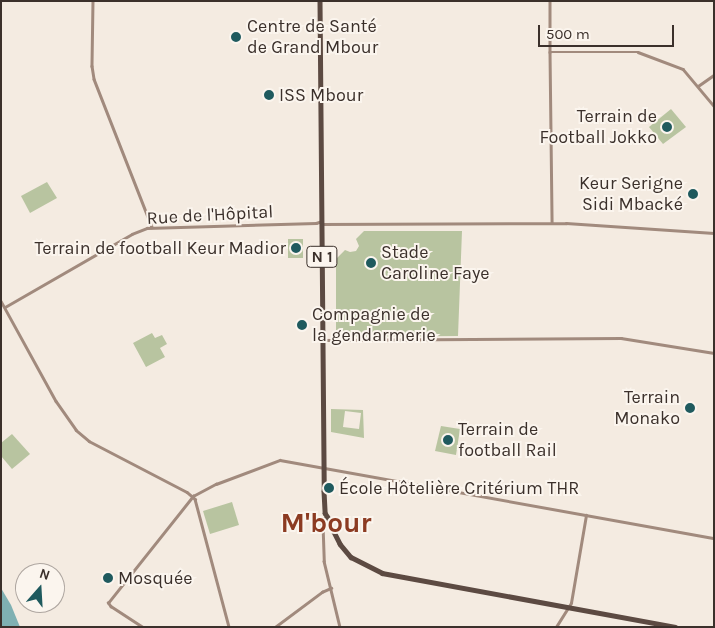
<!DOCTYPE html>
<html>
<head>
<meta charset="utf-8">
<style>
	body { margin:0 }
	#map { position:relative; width:715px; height:628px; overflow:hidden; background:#f4ebe1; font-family:Karla,sans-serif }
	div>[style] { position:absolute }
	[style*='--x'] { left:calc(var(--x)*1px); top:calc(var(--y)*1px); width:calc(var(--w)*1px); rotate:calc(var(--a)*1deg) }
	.green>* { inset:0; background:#b8c4a0 }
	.water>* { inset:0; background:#7fb0b2 }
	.secondary>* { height:2.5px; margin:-1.25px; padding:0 1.25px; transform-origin:1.25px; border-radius:1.25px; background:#a18a7d }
	.highway>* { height:4.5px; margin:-2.25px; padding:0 2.25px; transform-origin:2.25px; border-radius:2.25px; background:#5c4a42 }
	.highway>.ring { margin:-2.25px; padding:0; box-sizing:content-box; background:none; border:4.5px solid #5c4a42; border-radius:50% }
	.dots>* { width:14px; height:14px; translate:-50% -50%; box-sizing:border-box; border:2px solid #fbf5ee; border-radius:50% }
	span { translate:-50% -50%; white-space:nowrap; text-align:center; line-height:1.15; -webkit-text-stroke:4px #fbf5ee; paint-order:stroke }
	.shield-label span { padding:1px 4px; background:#fbf5ee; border:1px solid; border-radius:4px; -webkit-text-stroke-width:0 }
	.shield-label { font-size:16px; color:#3b302b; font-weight:700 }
	.poi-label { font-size:18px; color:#3b302b }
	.left { translate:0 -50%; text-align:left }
	.right { translate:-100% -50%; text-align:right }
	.street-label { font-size:18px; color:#3b302b }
	.town-label { font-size:28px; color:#8c3b22; font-weight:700 }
	.frame { position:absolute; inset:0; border:2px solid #3b302b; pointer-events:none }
	.north { position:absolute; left:15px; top:563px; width:50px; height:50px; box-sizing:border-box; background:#fbf5ee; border:1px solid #aea6a0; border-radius:50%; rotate:19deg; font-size:14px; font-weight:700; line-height:20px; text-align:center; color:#3b302b }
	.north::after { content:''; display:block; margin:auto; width:18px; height:22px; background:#1f5a5e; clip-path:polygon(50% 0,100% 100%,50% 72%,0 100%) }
	.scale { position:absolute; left:538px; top:25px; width:136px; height:22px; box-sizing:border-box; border:2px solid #3b302b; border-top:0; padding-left:6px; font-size:15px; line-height:18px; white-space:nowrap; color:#3b302b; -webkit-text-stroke:4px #fbf5ee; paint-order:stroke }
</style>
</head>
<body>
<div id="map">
	<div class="green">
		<div style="clip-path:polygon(671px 109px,686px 127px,663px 144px,649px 127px)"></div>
		<div style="clip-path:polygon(47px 182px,57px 198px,30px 213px,21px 196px)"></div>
		<div style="clip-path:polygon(364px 231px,462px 231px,458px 336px,336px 337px,336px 259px,345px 250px,350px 252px,356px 251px,359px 246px,356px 239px)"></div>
		<div style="clip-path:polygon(288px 239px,303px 239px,303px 258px,288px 258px)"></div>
		<div style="clip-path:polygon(152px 333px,155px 338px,162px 335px,167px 344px,160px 348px,165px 357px,146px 367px,133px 343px)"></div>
		<div style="clip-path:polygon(evenodd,331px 409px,363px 410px,364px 438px,331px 432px,331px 409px,345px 411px,361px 413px,359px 429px,343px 427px,345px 411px)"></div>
		<div style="clip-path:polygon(441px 426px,460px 429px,456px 455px,435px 451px)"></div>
		<div style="clip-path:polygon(12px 434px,30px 454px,12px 469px,1px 456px,1px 443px)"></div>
		<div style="clip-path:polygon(232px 502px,239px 525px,210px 534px,203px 511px)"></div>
	</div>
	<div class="water">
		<div style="clip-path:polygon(1px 588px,11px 605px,20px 627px,1px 627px)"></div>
	</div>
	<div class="secondary">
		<div style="--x:93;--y:1;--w:65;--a:90.9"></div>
		<div style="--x:92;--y:66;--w:13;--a:81"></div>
		<div style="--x:94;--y:79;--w:159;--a:68.6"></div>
		<div style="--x:550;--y:1;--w:51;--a:90"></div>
		<div style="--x:550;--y:52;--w:88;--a:0"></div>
		<div style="--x:638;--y:52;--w:48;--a:20.7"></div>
		<div style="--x:683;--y:69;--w:48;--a:50"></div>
		<div style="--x:550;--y:52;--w:171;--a:89.3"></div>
		<div style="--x:698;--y:86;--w:19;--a:-35"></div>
		<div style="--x:322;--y:224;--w:244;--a:-0.2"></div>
		<div style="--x:566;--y:223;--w:148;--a:3.9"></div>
		<div style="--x:1;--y:301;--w:114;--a:61.2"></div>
		<div style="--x:56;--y:401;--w:35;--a:55"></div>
		<div style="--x:76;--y:430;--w:17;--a:40"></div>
		<div style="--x:89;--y:441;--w:110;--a:27.5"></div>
		<div style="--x:187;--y:492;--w:11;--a:41"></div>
		<div style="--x:195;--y:499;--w:132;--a:75.1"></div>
		<div style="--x:5;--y:307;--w:146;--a:-29.9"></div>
		<div style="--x:132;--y:234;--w:16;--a:-22"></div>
		<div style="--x:147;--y:228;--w:169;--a:-1.7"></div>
		<div style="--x:316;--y:223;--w:6;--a:-18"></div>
		<div style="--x:322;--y:340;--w:299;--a:-0.4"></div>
		<div style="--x:621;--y:338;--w:94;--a:9.2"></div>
		<div style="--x:323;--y:524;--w:37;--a:88"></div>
		<div style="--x:324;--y:561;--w:68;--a:76.4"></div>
		<div style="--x:142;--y:627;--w:37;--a:-147"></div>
		<div style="--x:111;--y:607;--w:5;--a:-127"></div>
		<div style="--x:108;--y:603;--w:137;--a:-51.5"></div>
		<div style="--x:193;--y:496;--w:26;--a:-28"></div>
		<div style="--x:216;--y:484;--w:68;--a:-20.6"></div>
		<div style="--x:280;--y:460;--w:441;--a:10.2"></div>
		<div style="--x:275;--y:627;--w:59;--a:-36.7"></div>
		<div style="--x:322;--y:592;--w:10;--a:-24"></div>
		<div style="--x:556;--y:627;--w:28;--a:-58"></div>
		<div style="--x:571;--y:603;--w:89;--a:-80.3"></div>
	</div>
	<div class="highway">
		<div style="--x:320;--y:1;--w:490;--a:89.5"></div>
		<div style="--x:324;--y:491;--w:22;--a:87"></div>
		<div style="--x:325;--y:513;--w:7;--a:56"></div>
		<div class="ring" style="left:322px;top:519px;width:3.5px;height:3.5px"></div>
		<div style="--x:330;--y:524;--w:22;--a:63"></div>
		<div style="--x:340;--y:544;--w:17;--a:50"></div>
		<div style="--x:351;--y:557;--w:35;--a:27"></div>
		<div style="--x:382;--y:573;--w:298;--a:10.4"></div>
	</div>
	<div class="dots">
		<div style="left:236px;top:37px;background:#1f5a5e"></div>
		<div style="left:269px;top:95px;background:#1f5a5e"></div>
		<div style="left:667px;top:127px;background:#1f5a5e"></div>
		<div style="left:693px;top:194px;background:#1f5a5e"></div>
		<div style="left:296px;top:248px;background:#1f5a5e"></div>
		<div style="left:371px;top:263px;background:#1f5a5e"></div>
		<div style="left:302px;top:325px;background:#1f5a5e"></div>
		<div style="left:690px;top:408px;background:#1f5a5e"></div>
		<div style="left:448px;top:440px;background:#1f5a5e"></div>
		<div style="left:329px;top:488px;background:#1f5a5e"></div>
		<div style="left:108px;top:578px;background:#1f5a5e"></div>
	</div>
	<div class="shield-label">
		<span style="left:322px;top:257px">N 1</span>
	</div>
	<div class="poi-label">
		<span class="left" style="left:247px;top:37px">Centre de Santé<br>de Grand Mbour</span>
		<span class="left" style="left:279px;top:95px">ISS Mbour</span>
		<span class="right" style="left:657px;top:127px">Terrain de<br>Football Jokko</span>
		<span class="right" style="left:683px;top:194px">Keur Serigne<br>Sidi Mbacké</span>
		<span class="right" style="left:286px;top:248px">Terrain de football Keur Madior</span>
		<span class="left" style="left:381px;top:263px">Stade<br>Caroline Faye</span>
		<span class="left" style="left:312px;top:325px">Compagnie de<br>la gendarmerie</span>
		<span class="right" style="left:680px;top:408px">Terrain<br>Monako</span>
		<span class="left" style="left:458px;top:440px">Terrain de<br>football Rail</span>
		<span class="left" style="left:339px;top:488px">École Hôtelière Critérium THR</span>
		<span class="left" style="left:118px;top:578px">Mosquée</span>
	</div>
	<div class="street-label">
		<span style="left:210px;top:215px;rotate:-3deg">Rue de l'Hôpital</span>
	</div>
	<div class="town-label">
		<span style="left:326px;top:523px">M'bour</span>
	</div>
	<div class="frame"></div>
	<div class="north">N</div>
	<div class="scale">500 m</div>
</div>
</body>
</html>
